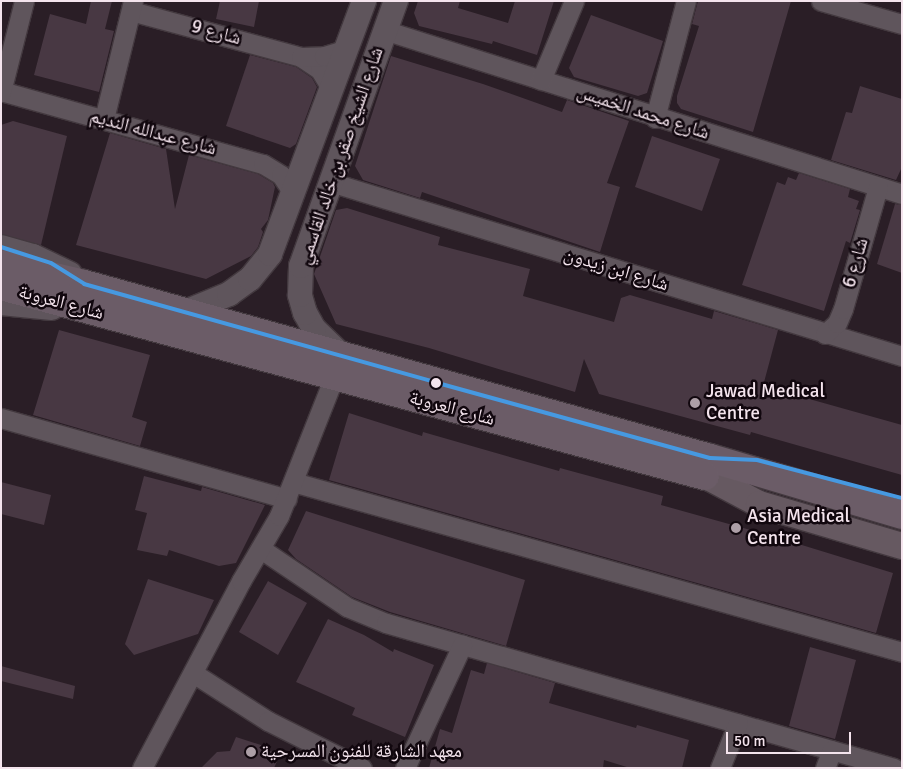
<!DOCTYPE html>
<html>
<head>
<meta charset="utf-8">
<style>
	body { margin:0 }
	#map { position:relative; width:903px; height:769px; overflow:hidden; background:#2a1e26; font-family:Signika,"Noto Naskh Arabic",sans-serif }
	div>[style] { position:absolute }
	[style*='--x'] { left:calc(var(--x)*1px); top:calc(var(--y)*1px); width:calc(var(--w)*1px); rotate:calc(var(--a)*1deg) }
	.building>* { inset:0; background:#483843 }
	.roads { filter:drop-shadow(1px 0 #43393f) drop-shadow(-1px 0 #43393f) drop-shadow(0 1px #43393f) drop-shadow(0 -1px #43393f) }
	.minor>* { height:19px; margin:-9.5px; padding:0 9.5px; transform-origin:9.5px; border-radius:9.5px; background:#5f555c }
	.tertiary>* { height:24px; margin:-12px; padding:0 12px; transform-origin:12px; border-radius:12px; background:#5f555c }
	.secondary>* { height:26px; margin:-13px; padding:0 13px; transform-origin:13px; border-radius:13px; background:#665961 }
	.primary>* { height:28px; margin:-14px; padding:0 14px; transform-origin:14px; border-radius:14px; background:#6b5c67 }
	.bus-1>* { height:4px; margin:-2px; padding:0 2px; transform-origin:2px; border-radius:2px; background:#4699e1 }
	.dots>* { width:14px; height:14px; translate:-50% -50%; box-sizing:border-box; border:2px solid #11070e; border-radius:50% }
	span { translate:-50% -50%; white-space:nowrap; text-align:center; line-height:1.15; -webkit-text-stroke:5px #11070e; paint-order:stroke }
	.street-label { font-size:19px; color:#f4e4ed }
	.poi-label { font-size:19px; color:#f4e4ed }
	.left { translate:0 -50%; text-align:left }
	.frame { position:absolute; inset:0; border:2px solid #f4e4ed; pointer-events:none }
	.scale { position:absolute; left:726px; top:732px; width:125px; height:22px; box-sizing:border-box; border:2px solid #f4e4ed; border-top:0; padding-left:6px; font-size:15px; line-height:18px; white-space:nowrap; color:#f4e4ed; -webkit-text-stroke:4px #11070e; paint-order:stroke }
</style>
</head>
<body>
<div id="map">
	<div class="building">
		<div style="clip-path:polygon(91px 1px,112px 1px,105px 29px,114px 31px,99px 92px,34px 75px,50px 14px,86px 24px)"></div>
		<div style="clip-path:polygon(220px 1px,259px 1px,254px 27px,216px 19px)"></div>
		<div style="clip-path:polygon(418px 1px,460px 1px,458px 8px,508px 23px,515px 1px,554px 1px,537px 55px,493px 41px,492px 44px,419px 26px,414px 13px)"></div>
		<div style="clip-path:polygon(698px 1px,791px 1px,753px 132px,681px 109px,677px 103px,677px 96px,699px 26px,692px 24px)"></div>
		<div style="clip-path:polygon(591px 15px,663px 41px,647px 93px,638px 96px,574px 77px,569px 68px)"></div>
		<div style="clip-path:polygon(250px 55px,296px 67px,312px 78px,317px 87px,296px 144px,290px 148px,226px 126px)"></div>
		<div style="clip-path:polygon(391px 56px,483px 84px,562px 112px,567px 100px,629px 121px,607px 183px,620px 187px,600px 252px,422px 192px,420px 198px,363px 180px,355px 166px)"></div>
		<div style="clip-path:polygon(860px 86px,902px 99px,902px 167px,896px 180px,831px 160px,846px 112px,852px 113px)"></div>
		<div style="clip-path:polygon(13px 121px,67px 136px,41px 245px,1px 234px,1px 125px)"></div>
		<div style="clip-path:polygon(110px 133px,166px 149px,175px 209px,189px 155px,258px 174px,273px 183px,275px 187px,268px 220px,261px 229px,263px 232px,258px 247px,251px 256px,206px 279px,76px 245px)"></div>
		<div style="clip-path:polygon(652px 136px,720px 159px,702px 211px,635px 187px)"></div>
		<div style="clip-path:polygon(799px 173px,850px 189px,848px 197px,859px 201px,856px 209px,860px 210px,850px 243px,846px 241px,824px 311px,742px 285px,777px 182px,785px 185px,788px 177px,796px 180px)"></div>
		<div style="clip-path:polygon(895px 204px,902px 205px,902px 273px,877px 264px)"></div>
		<div style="clip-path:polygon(347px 208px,440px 237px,438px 245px,530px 269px,523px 296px,614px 322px,621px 298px,630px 295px,712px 319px,714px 311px,778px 330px,763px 386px,902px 425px,902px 475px,751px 432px,750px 435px,599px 394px,584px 359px,575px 392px,429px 348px,336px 324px,314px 274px,336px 210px)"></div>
		<div style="clip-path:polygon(59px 330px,150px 355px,132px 417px,147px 422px,140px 446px,33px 415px)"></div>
		<div style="clip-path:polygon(349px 413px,422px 436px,423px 432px,559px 471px,560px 468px,663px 496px,661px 505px,779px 538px,893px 573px,876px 633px,329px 480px)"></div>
		<div style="clip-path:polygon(144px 476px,201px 491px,202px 487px,265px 505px,236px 563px,219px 566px,169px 550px,167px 556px,137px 550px,147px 513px,135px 510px)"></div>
		<div style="clip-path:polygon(1px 482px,51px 495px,44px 525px,1px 514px)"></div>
		<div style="clip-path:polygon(306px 511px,525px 580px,506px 646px,390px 612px,352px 597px,296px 559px,288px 550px)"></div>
		<div style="clip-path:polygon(148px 579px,214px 600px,198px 634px,134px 655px,125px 644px)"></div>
		<div style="clip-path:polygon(268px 581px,307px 603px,278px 655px,239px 632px)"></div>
		<div style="clip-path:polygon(328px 619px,364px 635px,393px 652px,394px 649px,434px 665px,405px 737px,352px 715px,355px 708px,296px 682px)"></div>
		<div style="clip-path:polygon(810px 647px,856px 660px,835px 739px,789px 726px)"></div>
		<div style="clip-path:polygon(487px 663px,555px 683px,549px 703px,636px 728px,637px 725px,689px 740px,682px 768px,630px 768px,604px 760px,603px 768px,429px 768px,440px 729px,452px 733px,471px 670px,484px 674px)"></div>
		<div style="clip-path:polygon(1px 666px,75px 686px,73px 699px,1px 681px)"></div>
		<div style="clip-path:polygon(236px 737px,264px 746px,263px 748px,280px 755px,274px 768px,201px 768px,217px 752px,230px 751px)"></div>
	</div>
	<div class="roads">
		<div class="minor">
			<div style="--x:821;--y:1;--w:84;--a:15.9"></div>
			<div style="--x:131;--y:11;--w:176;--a:15.1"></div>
			<div style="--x:301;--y:57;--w:23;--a:34"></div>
			<div style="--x:320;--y:70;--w:23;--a:59"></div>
			<div style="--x:384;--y:30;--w:543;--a:17.57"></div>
			<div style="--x:301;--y:57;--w:23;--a:-2"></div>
			<div style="--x:324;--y:56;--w:24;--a:-17"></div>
			<div style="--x:541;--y:80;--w:86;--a:-67.3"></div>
			<div style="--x:1;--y:91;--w:272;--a:15.6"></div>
			<div style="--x:263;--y:164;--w:21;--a:31"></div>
			<div style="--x:281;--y:175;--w:23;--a:56"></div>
			<div style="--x:1;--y:92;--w:94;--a:-75.8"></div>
			<div style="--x:655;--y:118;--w:121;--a:-75.2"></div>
			<div style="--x:104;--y:119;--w:122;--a:-76.2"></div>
			<div style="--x:330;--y:182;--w:598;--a:16.92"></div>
			<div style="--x:825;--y:334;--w:16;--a:-43"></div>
			<div style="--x:837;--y:323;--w:15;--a:-67"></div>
			<div style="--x:843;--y:309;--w:127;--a:-74"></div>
			<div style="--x:1;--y:418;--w:297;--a:15.8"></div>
			<div style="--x:293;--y:482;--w:632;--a:15.6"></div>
			<div style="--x:261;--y:549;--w:104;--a:34"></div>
			<div style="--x:347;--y:607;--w:42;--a:22.3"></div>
			<div style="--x:386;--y:623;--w:528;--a:15.93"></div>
			<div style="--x:193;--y:673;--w:89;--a:32.6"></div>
			<div style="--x:268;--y:721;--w:105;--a:26.6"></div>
			<div style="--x:142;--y:768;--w:212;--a:-62.1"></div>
			<div style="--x:241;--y:581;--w:75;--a:-59.7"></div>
			<div style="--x:279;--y:516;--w:149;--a:-68.4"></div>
			<div style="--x:405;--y:768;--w:136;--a:-65.1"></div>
			<div style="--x:720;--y:768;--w:48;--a:-68.2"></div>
			<div style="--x:825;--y:768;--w:19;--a:-69"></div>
		</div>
		<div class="tertiary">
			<div style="--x:1;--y:247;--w:33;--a:16"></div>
			<div style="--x:33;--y:256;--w:41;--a:25.9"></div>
			<div style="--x:1;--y:303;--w:51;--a:5.6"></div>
			<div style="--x:185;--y:312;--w:48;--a:-22.2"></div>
			<div style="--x:229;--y:294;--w:26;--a:-36"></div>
			<div style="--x:250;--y:279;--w:32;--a:-51"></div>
			<div style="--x:270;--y:254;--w:270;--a:-69.6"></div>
			<div style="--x:343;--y:357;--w:40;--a:-136"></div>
			<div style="--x:314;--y:329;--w:18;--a:-119"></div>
			<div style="--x:305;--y:313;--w:19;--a:-106"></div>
			<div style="--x:300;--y:295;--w:29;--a:-88"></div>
			<div style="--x:301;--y:266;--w:282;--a:-70.3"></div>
		</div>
		<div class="secondary">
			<div style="--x:710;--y:478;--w:55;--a:28"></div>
			<div style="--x:759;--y:504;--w:149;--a:16.4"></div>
		</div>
		<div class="primary">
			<div style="--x:1;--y:264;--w:85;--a:13.5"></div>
			<div style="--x:84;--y:284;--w:650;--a:15.53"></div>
			<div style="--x:710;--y:458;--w:200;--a:16.5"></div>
			<div style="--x:1;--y:286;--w:729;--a:15.1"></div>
		</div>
	</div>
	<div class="bus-1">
		<div style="--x:1;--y:247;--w:52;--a:17.7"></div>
		<div style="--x:51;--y:263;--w:39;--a:32"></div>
		<div style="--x:84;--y:284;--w:363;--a:15.6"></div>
		<div style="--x:434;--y:382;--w:286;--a:15.4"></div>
		<div style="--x:710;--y:458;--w:47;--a:2.4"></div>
		<div style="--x:757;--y:460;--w:150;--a:14.7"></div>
	</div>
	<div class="dots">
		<div style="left:436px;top:383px;background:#f4e4ed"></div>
		<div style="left:695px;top:403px;background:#ad9fa7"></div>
		<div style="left:736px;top:528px;background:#ad9fa7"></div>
		<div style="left:251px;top:752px;background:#ad9fa7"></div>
	</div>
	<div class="street-label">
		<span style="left:216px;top:33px;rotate:15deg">شارع 9</span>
		<span style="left:643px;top:113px;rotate:18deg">شارع محمد الخميس</span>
		<span style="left:153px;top:133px;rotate:15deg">شارع عبدالله النديم</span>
		<span style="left:341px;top:156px;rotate:-71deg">شارع الشيخ صقر بن خالد القاسمي</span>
		<span style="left:856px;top:263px;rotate:-74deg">شارع 6</span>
		<span style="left:616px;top:270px;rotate:17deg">شارع ابن زيدون</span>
		<span style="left:61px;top:303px;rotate:15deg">شارع العروبة</span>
		<span style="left:452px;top:409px;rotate:15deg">شارع العروبة</span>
	</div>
	<div class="poi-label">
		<span class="left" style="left:706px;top:403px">Jawad Medical<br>Centre</span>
		<span class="left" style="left:747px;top:528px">Asia Medical<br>Centre</span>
		<span class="left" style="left:261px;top:752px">معهد الشارقة للفنون المسرحية</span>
	</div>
	<div class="frame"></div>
	<div class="scale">50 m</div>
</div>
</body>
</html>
